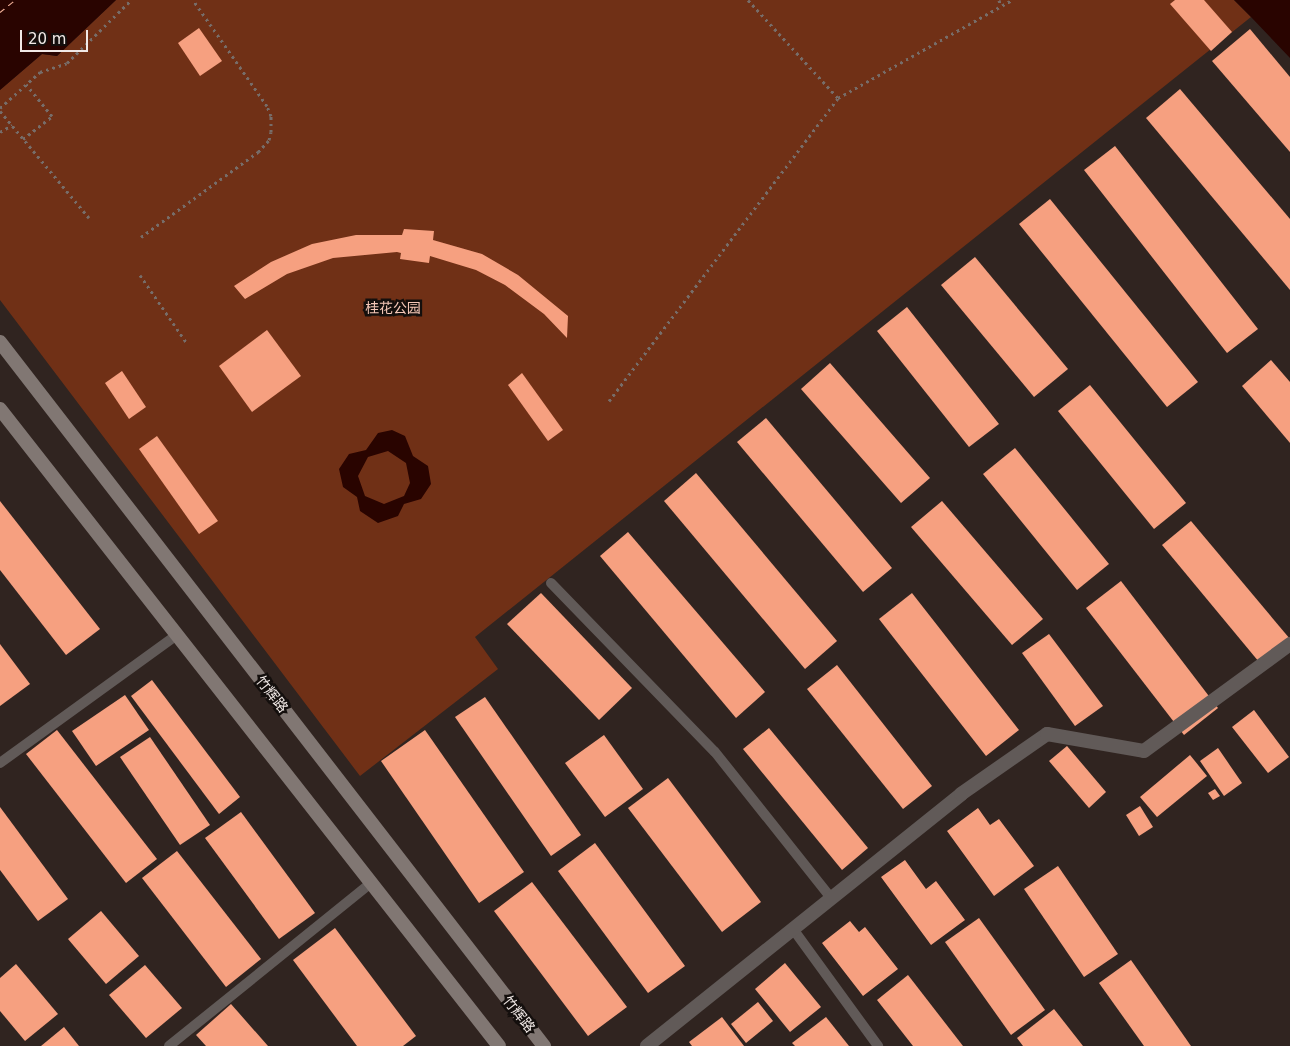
<!DOCTYPE html>
<html>
<head>
<meta charset="utf-8">
<style>
	body { margin:0 }
	#map { position:relative; width:1290px; height:1046px; overflow:hidden; background:#302420; font-family:"DejaVu Sans","Noto Sans SC",sans-serif }
	div>[style] { position:absolute }
	[style*='--x'] { left:calc(var(--x)*1px); top:calc(var(--y)*1px); width:calc(var(--w)*1px); rotate:calc(var(--a)*1deg) }
	.green>* { inset:0; background:#703016 }
	.water>* { inset:0; background:#290400 }
	.ferry>* { height:1px; margin-top:-0.5px; transform-origin:0; background:repeating-linear-gradient(90deg,#f2b097 0 6px,transparent 0 11px) }
	.building>* { inset:0; background:#f6a080 }
	.path>* { height:3px; margin-top:-1.5px; transform-origin:0; background:repeating-linear-gradient(90deg,#776d69 0 2.5px,transparent 0 6.5px) }
	.service>* { height:10px; margin:-5px; padding:0 5px; transform-origin:5px; border-radius:5px; background:#615a58 }
	.minor>* { height:14px; margin:-7px; padding:0 7px; transform-origin:7px; border-radius:7px; background:#615a58 }
	.secondary>* { height:14px; margin:-7px; padding:0 7px; transform-origin:7px; border-radius:7px; background:#817773 }
	span { translate:-50% -50%; white-space:nowrap; text-align:center; line-height:1.15; -webkit-text-stroke:5px #140f0d; paint-order:stroke }
	.park-label { font-size:14px; color:#f5c7b7 }
	.street-label { font-size:14px; color:#f1e9e6 }
	.scale { position:absolute; left:20px; top:30px; width:68px; height:22px; box-sizing:border-box; border:2px solid #f1e9e6; border-top:0; padding-left:6px; font-size:15px; line-height:18px; white-space:nowrap; color:#f1e9e6; -webkit-text-stroke:4px #140f0d; paint-order:stroke }
</style>
</head>
<body>
<div id="map">
	<div class="green">
		<div style="clip-path:polygon(116px 0,1234px 0,1251px 17px,475px 637px,498px 669px,360px 776px,0 300px,0 90px,42px 54px,57px 56px)"></div>
	</div>
	<div class="water">
		<div style="clip-path:polygon(0 0,116px 0,57px 56px,42px 54px,0 90px)"></div>
		<div style="clip-path:polygon(1234px 0,1290px 0,1290px 58px,1251px 17px)"></div>
		<div style="clip-path:polygon(evenodd,392px 430px,405px 436px,413px 456px,428px 466px,431px 484px,421px 499px,404px 504px,398px 516px,378px 523px,360px 511px,357px 497px,343px 487px,339px 469px,349px 454px,366px 450px,378px 433px,392px 430px,388px 451px,406px 463px,410px 483px,404px 496px,384px 504px,365px 496px,358px 476px,368px 457px,388px 451px)"></div>
	</div>
	<div class="ferry">
		<div style="--x:0;--y:12;--w:19;--a:-39"></div>
	</div>
	<div class="building">
		<div style="clip-path:polygon(1175px 0,1204px 0,1232px 32px,1211px 51px,1170px 4px)"></div>
		<div style="clip-path:polygon(199px 28px,222px 61px,200px 76px,178px 43px)"></div>
		<div style="clip-path:polygon(1250px 29px,1290px 77px,1290px 152px,1212px 61px)"></div>
		<div style="clip-path:polygon(1180px 89px,1290px 219px,1290px 290px,1146px 118px)"></div>
		<div style="clip-path:polygon(1115px 146px,1258px 329px,1227px 353px,1084px 170px)"></div>
		<div style="clip-path:polygon(1050px 199px,1198px 382px,1167px 407px,1019px 224px)"></div>
		<div style="clip-path:polygon(404px 229px,434px 231px,433px 240px,482px 254px,518px 275px,568px 316px,567px 338px,544px 314px,505px 285px,476px 270px,430px 256px,429px 263px,400px 259px,401px 253px,397px 252px,333px 258px,287px 274px,245px 299px,234px 286px,271px 262px,312px 244px,356px 235px,402px 235px)"></div>
		<div style="clip-path:polygon(975px 257px,1068px 369px,1034px 397px,941px 285px)"></div>
		<div style="clip-path:polygon(907px 307px,999px 424px,969px 447px,877px 331px)"></div>
		<div style="clip-path:polygon(267px 330px,301px 376px,252px 412px,219px 366px)"></div>
		<div style="clip-path:polygon(1271px 360px,1290px 382px,1290px 443px,1242px 386px)"></div>
		<div style="clip-path:polygon(830px 363px,930px 478px,901px 503px,801px 389px)"></div>
		<div style="clip-path:polygon(122px 371px,146px 407px,129px 419px,105px 383px)"></div>
		<div style="clip-path:polygon(522px 373px,563px 430px,548px 441px,508px 385px)"></div>
		<div style="clip-path:polygon(1090px 385px,1186px 503px,1154px 529px,1058px 411px)"></div>
		<div style="clip-path:polygon(766px 418px,892px 568px,863px 592px,737px 442px)"></div>
		<div style="clip-path:polygon(157px 436px,218px 521px,199px 534px,139px 449px)"></div>
		<div style="clip-path:polygon(1015px 448px,1109px 564px,1077px 590px,983px 474px)"></div>
		<div style="clip-path:polygon(696px 473px,837px 641px,805px 669px,664px 501px)"></div>
		<div style="clip-path:polygon(0 501px,100px 629px,66px 655px,0 570px)"></div>
		<div style="clip-path:polygon(942px 501px,1043px 619px,1012px 645px,911px 527px)"></div>
		<div style="clip-path:polygon(1191px 521px,1290px 639px,1264px 668px,1162px 545px)"></div>
		<div style="clip-path:polygon(628px 532px,765px 692px,736px 718px,600px 556px)"></div>
		<div style="clip-path:polygon(1121px 581px,1218px 708px,1184px 735px,1086px 608px)"></div>
		<div style="clip-path:polygon(541px 593px,632px 688px,599px 720px,507px 624px)"></div>
		<div style="clip-path:polygon(912px 593px,1019px 730px,986px 756px,879px 619px)"></div>
		<div style="clip-path:polygon(1049px 634px,1103px 706px,1075px 726px,1022px 653px)"></div>
		<div style="clip-path:polygon(0 644px,30px 684px,0 706px)"></div>
		<div style="clip-path:polygon(837px 665px,932px 786px,903px 809px,807px 689px)"></div>
		<div style="clip-path:polygon(152px 680px,240px 797px,219px 814px,131px 696px)"></div>
		<div style="clip-path:polygon(125px 695px,149px 730px,96px 766px,72px 731px)"></div>
		<div style="clip-path:polygon(485px 697px,581px 835px,551px 856px,455px 717px)"></div>
		<div style="clip-path:polygon(1254px 710px,1289px 757px,1268px 773px,1232px 727px)"></div>
		<div style="clip-path:polygon(769px 728px,868px 848px,842px 870px,743px 749px)"></div>
		<div style="clip-path:polygon(57px 730px,157px 859px,126px 883px,26px 754px)"></div>
		<div style="clip-path:polygon(425px 730px,524px 872px,479px 903px,381px 761px)"></div>
		<div style="clip-path:polygon(604px 735px,643px 789px,605px 817px,565px 763px)"></div>
		<div style="clip-path:polygon(150px 737px,210px 825px,180px 845px,120px 757px)"></div>
		<div style="clip-path:polygon(1067px 746px,1106px 792px,1089px 808px,1049px 761px)"></div>
		<div style="clip-path:polygon(1218px 748px,1242px 783px,1224px 796px,1200px 761px)"></div>
		<div style="clip-path:polygon(1190px 755px,1207px 776px,1157px 817px,1140px 797px)"></div>
		<div style="clip-path:polygon(668px 778px,761px 902px,722px 932px,628px 808px)"></div>
		<div style="clip-path:polygon(1215px 789px,1220px 796px,1213px 800px,1208px 793px)"></div>
		<div style="clip-path:polygon(1140px 806px,1153px 827px,1139px 836px,1126px 815px)"></div>
		<div style="clip-path:polygon(0 807px,68px 899px,38px 921px,0 870px)"></div>
		<div style="clip-path:polygon(978px 808px,990px 825px,999px 819px,1034px 866px,994px 896px,947px 831px)"></div>
		<div style="clip-path:polygon(241px 812px,315px 913px,279px 939px,205px 838px)"></div>
		<div style="clip-path:polygon(595px 843px,685px 966px,648px 993px,558px 871px)"></div>
		<div style="clip-path:polygon(177px 851px,261px 959px,226px 987px,142px 878px)"></div>
		<div style="clip-path:polygon(905px 860px,926px 889px,936px 881px,965px 920px,931px 945px,881px 877px)"></div>
		<div style="clip-path:polygon(1058px 866px,1118px 954px,1084px 977px,1024px 889px)"></div>
		<div style="clip-path:polygon(532px 882px,627px 1007px,588px 1036px,494px 911px)"></div>
		<div style="clip-path:polygon(101px 911px,139px 956px,106px 984px,68px 939px)"></div>
		<div style="clip-path:polygon(979px 918px,1045px 1010px,1011px 1035px,945px 942px)"></div>
		<div style="clip-path:polygon(850px 921px,859px 932px,865px 927px,898px 969px,863px 996px,822px 943px)"></div>
		<div style="clip-path:polygon(335px 928px,416px 1036px,403px 1046px,357px 1046px,293px 960px)"></div>
		<div style="clip-path:polygon(1131px 960px,1191px 1046px,1144px 1046px,1099px 983px)"></div>
		<div style="clip-path:polygon(785px 963px,821px 1007px,790px 1032px,755px 989px)"></div>
		<div style="clip-path:polygon(16px 964px,58px 1014px,25px 1041px,0 1011px,0 978px)"></div>
		<div style="clip-path:polygon(145px 965px,182px 1008px,146px 1038px,109px 995px)"></div>
		<div style="clip-path:polygon(908px 975px,963px 1046px,913px 1046px,877px 1000px)"></div>
		<div style="clip-path:polygon(758px 1002px,773px 1021px,746px 1043px,731px 1024px)"></div>
		<div style="clip-path:polygon(231px 1004px,268px 1046px,206px 1046px,196px 1035px)"></div>
		<div style="clip-path:polygon(1054px 1009px,1083px 1046px,1023px 1046px,1017px 1038px)"></div>
		<div style="clip-path:polygon(722px 1017px,744px 1046px,692px 1046px,689px 1042px)"></div>
		<div style="clip-path:polygon(826px 1017px,849px 1046px,795px 1046px,792px 1043px)"></div>
		<div style="clip-path:polygon(64px 1027px,79px 1046px,41px 1046px)"></div>
	</div>
	<div class="path">
		<div style="--x:748;--y:0;--w:133;--a:47.4"></div>
		<div style="--x:999;--y:0;--w:6;--a:72"></div>
		<div style="--x:0;--y:108;--w:54;--a:-42"></div>
		<div style="--x:40;--y:72;--w:28;--a:-18"></div>
		<div style="--x:67;--y:63;--w:90;--a:-44.5"></div>
		<div style="--x:0;--y:111;--w:139;--a:50.2"></div>
		<div style="--x:0;--y:132;--w:14;--a:-30"></div>
		<div style="--x:23;--y:139;--w:37;--a:-38"></div>
		<div style="--x:52;--y:116;--w:41;--a:-129.1"></div>
		<div style="--x:141;--y:237;--w:145;--a:-36"></div>
		<div style="--x:258;--y:152;--w:16;--a:-47"></div>
		<div style="--x:269;--y:140;--w:8;--a:-76"></div>
		<div style="--x:271;--y:132;--w:16;--a:-90"></div>
		<div style="--x:271;--y:116;--w:11;--a:-112"></div>
		<div style="--x:267;--y:106;--w:129;--a:-124.9"></div>
		<div style="--x:140;--y:275;--w:81;--a:55.5"></div>
		<div style="--x:609;--y:401;--w:380;--a:-52.9"></div>
		<div style="--x:838;--y:98;--w:200;--a:-29.4"></div>
	</div>
	<div class="service">
		<div style="--x:551;--y:583;--w:235;--a:45.9"></div>
		<div style="--x:715;--y:752;--w:186;--a:51.5"></div>
		<div style="--x:0;--y:763;--w:218;--a:-35.9"></div>
		<div style="--x:793;--y:929;--w:145;--a:54"></div>
		<div style="--x:169;--y:1046;--w:260;--a:-38.9"></div>
	</div>
	<div class="minor">
		<div style="--x:647;--y:1046;--w:403;--a:-38.7"></div>
		<div style="--x:961;--y:794;--w:105;--a:-34.9"></div>
		<div style="--x:1047;--y:734;--w:98;--a:9.9"></div>
		<div style="--x:1144;--y:751;--w:181;--a:-36.2"></div>
	</div>
	<div class="secondary">
		<div style="--x:0;--y:342;--w:890;--a:52.31"></div>
		<div style="--x:0;--y:409;--w:809;--a:51.93"></div>
	</div>
	<div class="park-label">
		<span style="left:393px;top:308px">桂花公园</span>
	</div>
	<div class="street-label">
		<span style="left:272px;top:694px;rotate:52deg">竹辉路</span>
		<span style="left:519px;top:1014px;rotate:52deg">竹辉路</span>
	</div>
	<div class="scale">20 m</div>
</div>
</body>
</html>
